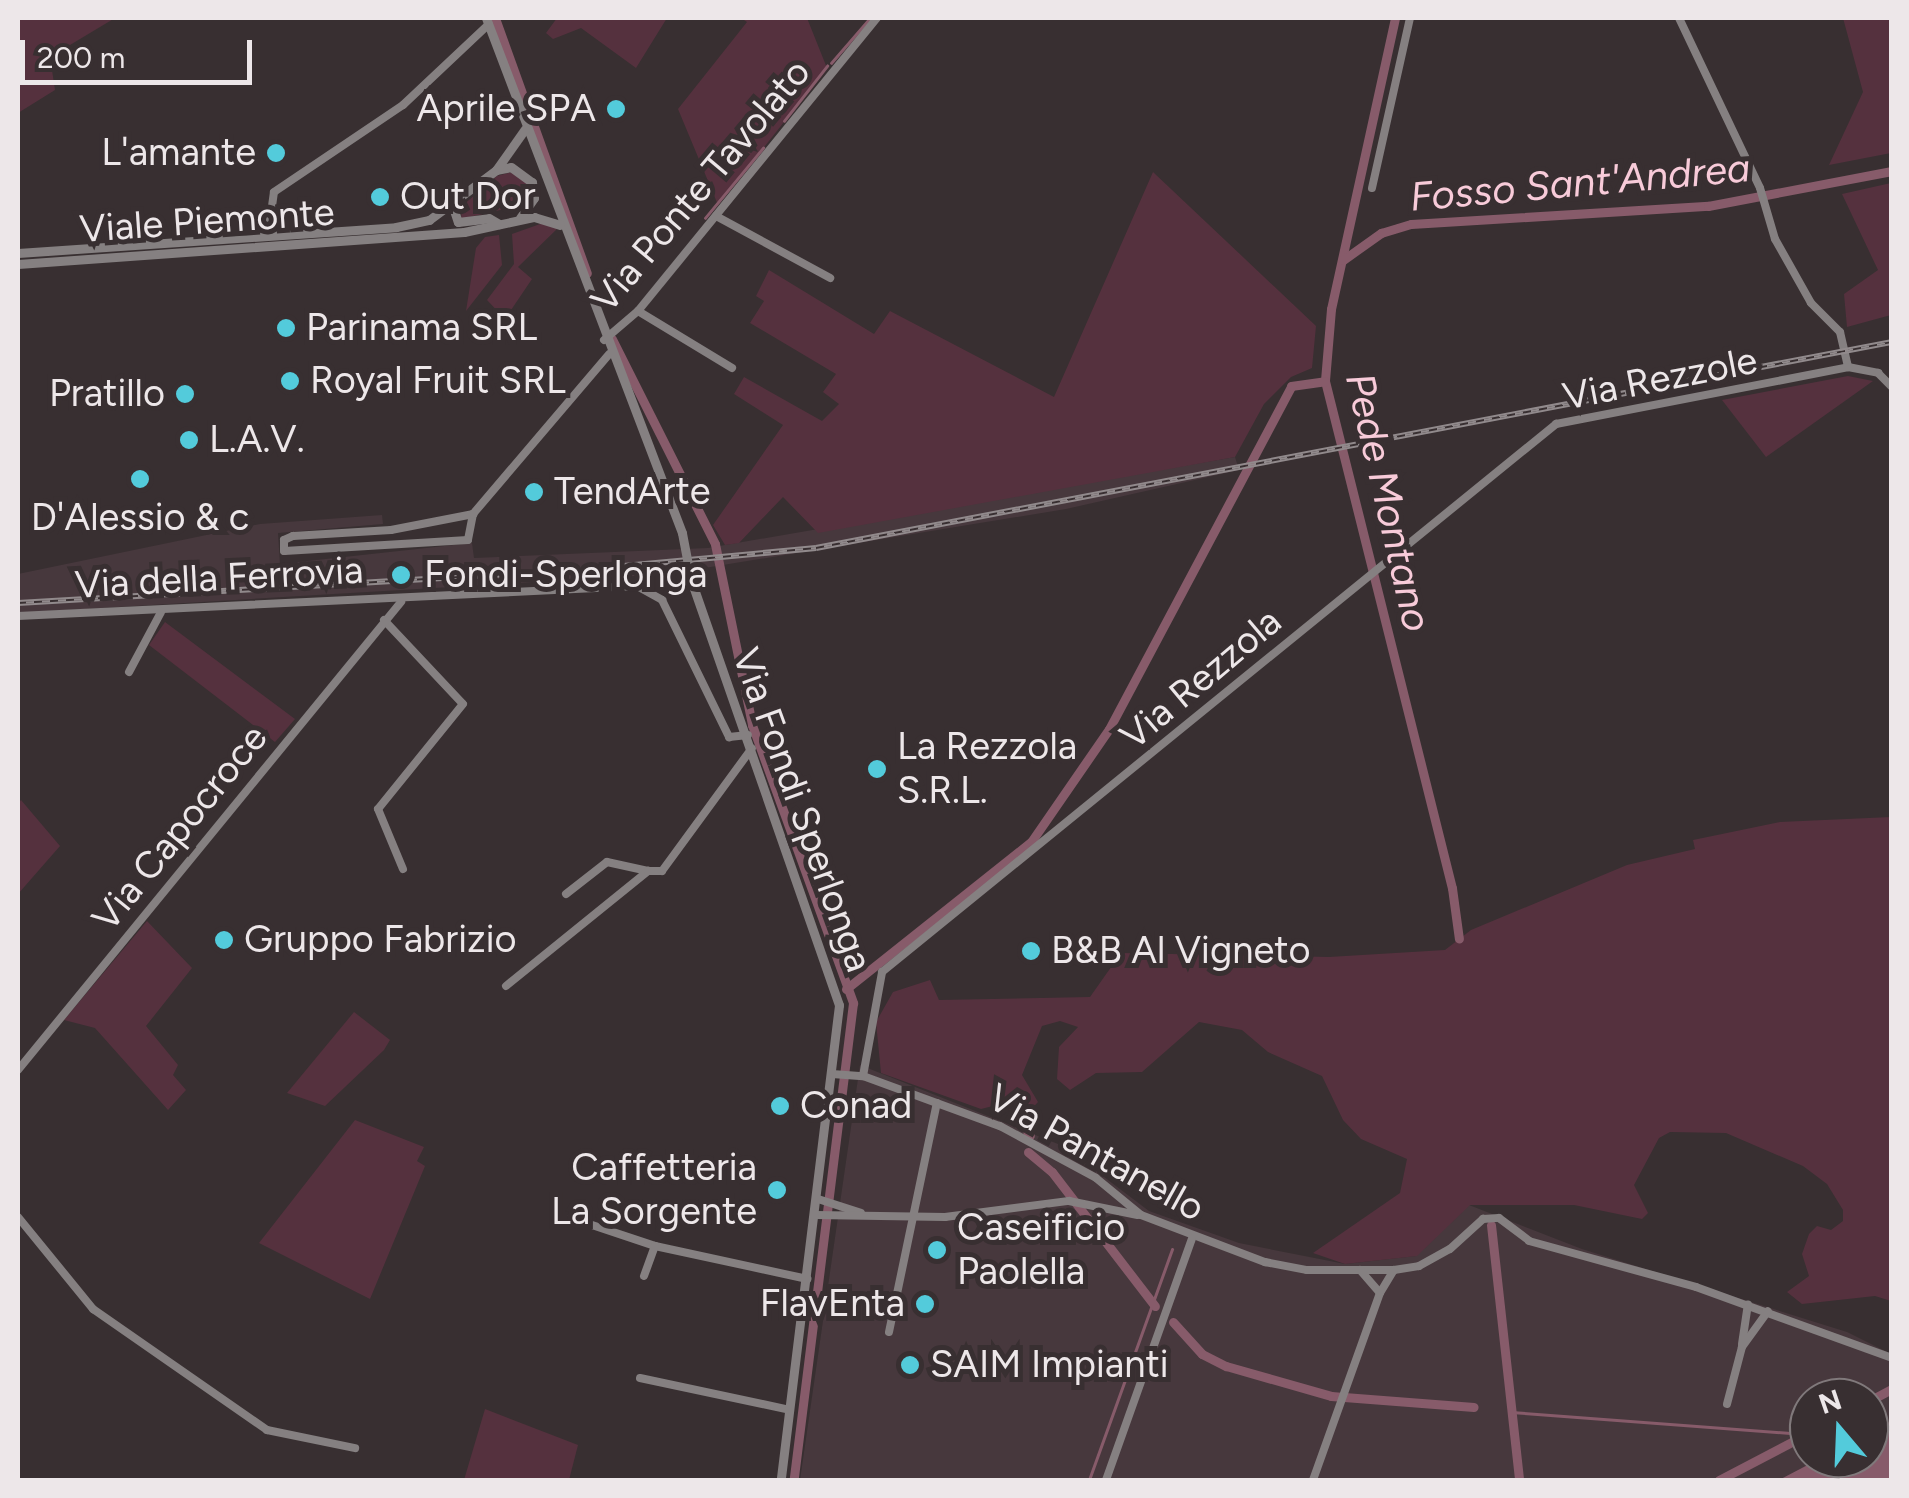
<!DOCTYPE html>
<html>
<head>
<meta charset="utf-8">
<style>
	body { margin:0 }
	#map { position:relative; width:1909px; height:1498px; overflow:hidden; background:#382f31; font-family:Figtree,sans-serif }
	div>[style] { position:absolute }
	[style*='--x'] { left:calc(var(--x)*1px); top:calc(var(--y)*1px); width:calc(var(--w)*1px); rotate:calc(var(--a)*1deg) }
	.built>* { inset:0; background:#47383d }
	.green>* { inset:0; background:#55313e }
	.water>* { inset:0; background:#875b6a }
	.stream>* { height:2.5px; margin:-1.25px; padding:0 1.25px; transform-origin:1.25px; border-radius:1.25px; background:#875b6a }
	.canal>* { height:9px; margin:-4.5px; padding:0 4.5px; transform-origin:4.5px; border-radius:4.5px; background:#875b6a }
	.minor>* { height:8px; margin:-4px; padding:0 4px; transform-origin:4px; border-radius:4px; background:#858081 }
	.tertiary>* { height:9px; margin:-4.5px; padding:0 4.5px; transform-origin:4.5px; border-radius:4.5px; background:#858081 }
	.rail>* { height:6px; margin-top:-3px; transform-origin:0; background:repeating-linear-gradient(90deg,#382f31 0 8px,#918a8c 0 16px); box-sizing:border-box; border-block:2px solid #918a8c }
	.tertiary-bridge>* { height:9px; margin:-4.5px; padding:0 4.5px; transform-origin:4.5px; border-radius:4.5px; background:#858081 }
	.dots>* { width:28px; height:28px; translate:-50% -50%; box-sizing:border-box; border:5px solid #382f31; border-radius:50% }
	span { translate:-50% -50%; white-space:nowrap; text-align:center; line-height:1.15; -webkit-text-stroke:10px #382f31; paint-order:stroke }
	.poi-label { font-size:38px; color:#ede7e9 }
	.right { translate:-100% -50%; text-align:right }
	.left { translate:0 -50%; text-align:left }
	.street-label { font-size:38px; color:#ede7e9 }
	.water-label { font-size:40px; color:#f8cbd9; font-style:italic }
	.frame { position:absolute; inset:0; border:20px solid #ede7e9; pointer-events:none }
	.north { position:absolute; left:1789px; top:1378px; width:100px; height:100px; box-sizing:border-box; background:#382f31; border:2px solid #80797b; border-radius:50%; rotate:341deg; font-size:28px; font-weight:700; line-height:40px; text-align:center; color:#ede7e9 }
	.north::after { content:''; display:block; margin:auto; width:35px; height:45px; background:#53cbdb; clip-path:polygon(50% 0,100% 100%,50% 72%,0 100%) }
	.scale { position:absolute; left:20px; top:40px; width:232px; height:45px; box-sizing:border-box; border:5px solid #ede7e9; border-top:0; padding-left:12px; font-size:30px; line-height:35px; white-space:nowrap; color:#ede7e9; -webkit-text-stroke:8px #382f31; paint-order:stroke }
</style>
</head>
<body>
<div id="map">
	<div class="built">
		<div style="clip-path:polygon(1235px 457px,1239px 470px,1066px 509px,668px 574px,18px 613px,18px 574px,260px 524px,382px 515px,383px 524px,278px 533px,280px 564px,472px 543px,474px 558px,708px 548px)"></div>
		<div style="clip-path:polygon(evenodd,860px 1065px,1063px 1146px,1149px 1211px,1239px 1243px,1345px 1264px,1416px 1256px,1469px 1205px,1582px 1249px,1847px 1332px,1891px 1354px,1891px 1480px,800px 1480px,860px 1065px,1809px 1398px,1869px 1398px,1869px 1458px,1809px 1458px,1809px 1398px)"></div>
	</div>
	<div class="green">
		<div style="clip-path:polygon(18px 18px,115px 18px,50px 57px,55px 90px,18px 113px)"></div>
		<div style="clip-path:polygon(557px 18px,667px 18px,636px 68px,581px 28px,553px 39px,546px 33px)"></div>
		<div style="clip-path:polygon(741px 18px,807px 18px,827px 68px,718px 205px,678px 109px,747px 22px)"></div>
		<div style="clip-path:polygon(1843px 18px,1891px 18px,1891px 153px,1829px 165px,1863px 92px)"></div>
		<div style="clip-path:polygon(512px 172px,527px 182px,522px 205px,461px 219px,462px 206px,497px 176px)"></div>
		<div style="clip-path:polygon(1153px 172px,1316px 326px,1312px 368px,1291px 377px,1264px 404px,1235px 457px,818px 533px,783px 497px,739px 543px,725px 545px,713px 525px,783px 425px,734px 394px,744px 377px,822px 421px,839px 404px,823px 392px,836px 374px,750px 323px,764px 301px,756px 296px,769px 270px,874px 334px,890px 311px,1054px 397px)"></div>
		<div style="clip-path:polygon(1891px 183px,1891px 315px,1847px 327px,1844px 294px,1878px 270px,1842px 194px)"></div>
		<div style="clip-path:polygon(543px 223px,558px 228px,518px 267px,532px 279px,505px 319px,487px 300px,514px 264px,512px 234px)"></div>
		<div style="clip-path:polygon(499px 235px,502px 265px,466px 311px,476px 248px,485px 237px)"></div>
		<div style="clip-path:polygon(1848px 376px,1873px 381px,1766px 457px,1722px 400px)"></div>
		<div style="clip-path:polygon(165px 622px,295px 719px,275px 742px,149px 645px)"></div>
		<div style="clip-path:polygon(21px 800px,60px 846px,18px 894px,18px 804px)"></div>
		<div style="clip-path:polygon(1891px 817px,1891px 1301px,1875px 1296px,1802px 1304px,1787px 1292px,1809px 1276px,1802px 1254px,1809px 1234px,1817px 1226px,1831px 1230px,1843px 1221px,1843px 1210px,1827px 1184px,1803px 1166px,1726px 1133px,1670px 1132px,1659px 1138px,1634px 1185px,1648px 1213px,1642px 1219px,1574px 1205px,1470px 1205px,1417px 1256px,1345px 1264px,1313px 1253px,1400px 1193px,1407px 1159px,1361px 1139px,1343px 1120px,1322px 1076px,1268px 1052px,1242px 1030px,1199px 1022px,1142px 1072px,1096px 1073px,1070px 1090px,1057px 1079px,1059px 1047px,1078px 1027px,1060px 1021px,1042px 1026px,1022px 1075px,1038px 1102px,1025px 1116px,997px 1105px,981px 1109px,881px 1073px,876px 1022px,893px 992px,930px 980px,939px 1000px,1090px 997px,1121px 953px,1329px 957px,1445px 950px,1471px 930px,1627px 865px,1695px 849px,1693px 840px,1780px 822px)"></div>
		<div style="clip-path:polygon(147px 921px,192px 968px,146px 1026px,178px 1065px,173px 1075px,186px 1090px,168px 1110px,95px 1028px,64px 1020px)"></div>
		<div style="clip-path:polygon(354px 1012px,390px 1040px,384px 1050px,325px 1106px,287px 1093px)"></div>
		<div style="clip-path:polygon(355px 1120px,424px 1147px,417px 1161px,425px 1166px,370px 1299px,259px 1243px)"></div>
		<div style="clip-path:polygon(485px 1409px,578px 1445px,569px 1480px,464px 1480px)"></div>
	</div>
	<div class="water">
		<div style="clip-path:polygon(1891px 1421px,1891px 1480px,1779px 1480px,1821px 1458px,1869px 1458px,1869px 1433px)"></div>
	</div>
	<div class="stream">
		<div style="--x:831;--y:63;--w:60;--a:-49.1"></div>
		<div style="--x:784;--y:121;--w:70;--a:-52"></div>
		<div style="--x:705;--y:218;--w:91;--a:-50.4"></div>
		<div style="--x:1511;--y:1412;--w:296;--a:4.3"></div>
		<div style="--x:1089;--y:1480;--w:245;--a:-70.2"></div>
	</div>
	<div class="canal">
		<div style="--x:495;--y:18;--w:271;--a:70.2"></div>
		<div style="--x:1395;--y:18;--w:298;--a:102.4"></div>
		<div style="--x:1331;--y:309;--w:72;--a:94.8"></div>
		<div style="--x:1325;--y:381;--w:523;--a:75.94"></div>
		<div style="--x:1452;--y:888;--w:51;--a:82.2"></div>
		<div style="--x:1343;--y:260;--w:47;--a:-35.4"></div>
		<div style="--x:1381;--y:233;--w:31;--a:-17"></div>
		<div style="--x:1411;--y:224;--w:298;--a:-3.5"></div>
		<div style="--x:1708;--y:206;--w:187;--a:-10.8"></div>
		<div style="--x:612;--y:339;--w:229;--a:63.3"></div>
		<div style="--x:715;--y:544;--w:185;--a:78.4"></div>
		<div style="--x:752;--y:725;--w:296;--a:70"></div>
		<div style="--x:853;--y:1003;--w:481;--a:97.1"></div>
		<div style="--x:846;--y:989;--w:236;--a:-38.5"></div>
		<div style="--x:1031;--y:842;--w:137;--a:-55.4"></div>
		<div style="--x:1109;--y:729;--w:388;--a:-62"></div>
		<div style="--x:1291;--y:386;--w:34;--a:-8"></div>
		<div style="--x:1021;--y:1121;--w:17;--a:59"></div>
		<div style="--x:1028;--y:1152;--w:31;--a:40"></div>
		<div style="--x:1052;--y:1172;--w:169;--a:52.5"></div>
		<div style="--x:1491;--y:1225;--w:257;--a:83.7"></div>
		<div style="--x:1173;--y:1322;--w:43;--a:47.8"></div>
		<div style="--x:1202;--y:1354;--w:27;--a:27"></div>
		<div style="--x:1226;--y:1366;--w:109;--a:15.9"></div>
		<div style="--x:1331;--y:1396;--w:143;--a:4.4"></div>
		<div style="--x:1869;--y:1401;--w:26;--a:-28"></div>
		<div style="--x:1719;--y:1480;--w:102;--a:-27.6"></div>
	</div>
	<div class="minor">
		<div style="--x:1679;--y:18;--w:188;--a:64.5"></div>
		<div style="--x:1760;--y:188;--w:53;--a:73.6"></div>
		<div style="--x:1775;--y:239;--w:73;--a:60.6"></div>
		<div style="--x:1811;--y:303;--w:41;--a:45"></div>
		<div style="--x:1840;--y:332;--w:36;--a:77"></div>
		<div style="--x:1848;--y:367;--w:31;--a:11"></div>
		<div style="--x:1878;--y:373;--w:20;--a:45"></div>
		<div style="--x:1372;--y:188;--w:174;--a:-77.4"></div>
		<div style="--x:716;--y:216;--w:130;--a:28.5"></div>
		<div style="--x:268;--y:235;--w:43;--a:-82.1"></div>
		<div style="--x:274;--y:192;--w:156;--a:-34"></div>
		<div style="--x:403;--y:105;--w:118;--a:-43.3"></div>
		<div style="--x:638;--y:311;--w:110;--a:31.2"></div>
		<div style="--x:604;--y:340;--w:45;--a:-40.5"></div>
		<div style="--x:638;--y:311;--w:378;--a:-50.8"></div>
		<div style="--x:473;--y:514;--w:26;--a:101"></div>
		<div style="--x:468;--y:540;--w:184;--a:176.6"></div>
		<div style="--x:284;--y:551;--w:11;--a:-90"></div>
		<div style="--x:284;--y:540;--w:10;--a:-24"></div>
		<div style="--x:293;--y:536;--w:98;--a:-3.5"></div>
		<div style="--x:391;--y:530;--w:84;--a:-11"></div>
		<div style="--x:473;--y:514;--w:210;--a:-49.6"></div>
		<div style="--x:18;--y:616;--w:620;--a:-2.77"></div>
		<div style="--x:637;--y:586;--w:29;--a:29"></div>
		<div style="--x:662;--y:600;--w:153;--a:63.9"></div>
		<div style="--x:729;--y:737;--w:19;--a:-6"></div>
		<div style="--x:384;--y:620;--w:115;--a:46.8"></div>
		<div style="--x:463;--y:704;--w:135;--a:129"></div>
		<div style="--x:378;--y:809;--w:65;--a:67.4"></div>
		<div style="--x:129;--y:672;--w:68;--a:-61.9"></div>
		<div style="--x:566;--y:894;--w:52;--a:-38"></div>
		<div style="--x:607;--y:862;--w:42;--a:12.4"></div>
		<div style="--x:506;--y:986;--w:183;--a:-39"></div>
		<div style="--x:648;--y:871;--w:14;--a:0"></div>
		<div style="--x:662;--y:871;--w:152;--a:-53.8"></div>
		<div style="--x:18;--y:1070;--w:605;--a:-50.7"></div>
		<div style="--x:832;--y:1074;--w:31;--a:4"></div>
		<div style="--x:863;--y:1076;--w:146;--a:20.1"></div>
		<div style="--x:1000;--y:1126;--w:109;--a:28.4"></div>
		<div style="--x:1096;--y:1178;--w:58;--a:39.4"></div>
		<div style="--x:1141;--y:1215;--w:133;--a:20.8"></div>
		<div style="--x:1265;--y:1262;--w:43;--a:10.8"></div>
		<div style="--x:1307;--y:1270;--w:87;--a:0"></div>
		<div style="--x:1394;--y:1270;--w:25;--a:-9"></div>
		<div style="--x:1419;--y:1266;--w:35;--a:-29"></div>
		<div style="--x:1450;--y:1249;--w:45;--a:-42.3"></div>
		<div style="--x:1483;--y:1219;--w:16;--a:-4"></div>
		<div style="--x:1499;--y:1218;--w:38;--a:37"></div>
		<div style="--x:1529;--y:1241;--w:173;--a:15.4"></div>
		<div style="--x:1696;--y:1287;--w:208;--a:19.9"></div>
		<div style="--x:863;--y:1076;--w:106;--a:-79.6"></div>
		<div style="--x:882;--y:972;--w:869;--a:-39.11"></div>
		<div style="--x:1556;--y:424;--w:298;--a:-11"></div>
		<div style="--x:818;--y:1199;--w:45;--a:18"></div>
		<div style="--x:816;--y:1215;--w:129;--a:0.9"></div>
		<div style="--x:945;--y:1217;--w:125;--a:-7.4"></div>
		<div style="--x:1069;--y:1201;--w:70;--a:11.5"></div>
		<div style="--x:18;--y:1217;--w:119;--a:50.8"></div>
		<div style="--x:93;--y:1309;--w:212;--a:34.8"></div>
		<div style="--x:267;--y:1430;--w:90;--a:11.6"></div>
		<div style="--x:571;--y:1218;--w:89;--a:18.4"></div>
		<div style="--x:655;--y:1246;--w:156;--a:12.2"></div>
		<div style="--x:1360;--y:1270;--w:30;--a:49"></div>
		<div style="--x:644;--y:1276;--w:32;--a:-70"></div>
		<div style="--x:889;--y:1332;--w:234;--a:-78.2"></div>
		<div style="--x:1742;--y:1344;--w:40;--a:-81.5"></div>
		<div style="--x:640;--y:1378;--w:153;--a:12"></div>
		<div style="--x:1727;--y:1404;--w:59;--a:-75.3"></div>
		<div style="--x:1742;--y:1347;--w:44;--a:-54.2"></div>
		<div style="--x:1106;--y:1480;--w:256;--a:-70.4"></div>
		<div style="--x:1313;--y:1480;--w:199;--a:-70.3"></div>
		<div style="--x:1380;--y:1293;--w:27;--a:-59"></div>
	</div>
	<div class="tertiary">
		<div style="--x:486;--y:18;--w:551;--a:69.16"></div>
		<div style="--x:496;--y:170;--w:15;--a:-11"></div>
		<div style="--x:511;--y:167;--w:26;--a:36"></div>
		<div style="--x:532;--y:182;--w:16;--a:83"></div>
		<div style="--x:534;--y:198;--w:24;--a:125"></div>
		<div style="--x:452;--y:204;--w:19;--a:72"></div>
		<div style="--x:458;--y:222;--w:31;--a:-7"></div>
		<div style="--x:489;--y:218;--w:12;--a:31"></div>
		<div style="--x:18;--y:253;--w:379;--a:-3.9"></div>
		<div style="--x:396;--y:227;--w:34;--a:-12"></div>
		<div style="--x:429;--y:220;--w:84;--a:-36.7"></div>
		<div style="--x:496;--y:170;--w:50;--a:-54.7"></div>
		<div style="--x:18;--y:264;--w:447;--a:-4.1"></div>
		<div style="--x:464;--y:232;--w:72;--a:-12.1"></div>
		<div style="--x:534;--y:217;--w:27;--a:17"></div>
		<div style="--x:691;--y:580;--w:450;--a:70.8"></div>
		<div style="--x:839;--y:1005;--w:479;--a:97"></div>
	</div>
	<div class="rail">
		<div style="--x:18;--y:603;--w:563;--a:-3.36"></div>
		<div style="--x:580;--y:570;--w:237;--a:-5.3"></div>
		<div style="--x:816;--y:548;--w:1096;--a:-10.84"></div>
	</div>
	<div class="tertiary-bridge">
		<div style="--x:682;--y:533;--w:48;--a:79.2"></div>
	</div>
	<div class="dots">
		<div style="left:616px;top:109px;background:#53cbdb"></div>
		<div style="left:276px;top:153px;background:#53cbdb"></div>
		<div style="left:380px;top:197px;background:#53cbdb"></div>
		<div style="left:286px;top:328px;background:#53cbdb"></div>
		<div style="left:290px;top:381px;background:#53cbdb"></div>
		<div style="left:185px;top:394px;background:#53cbdb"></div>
		<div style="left:189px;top:440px;background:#53cbdb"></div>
		<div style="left:140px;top:479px;background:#53cbdb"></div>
		<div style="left:534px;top:492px;background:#53cbdb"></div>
		<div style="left:401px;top:575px;background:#53cbdb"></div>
		<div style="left:877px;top:769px;background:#53cbdb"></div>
		<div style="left:224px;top:940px;background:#53cbdb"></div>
		<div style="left:1031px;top:951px;background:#53cbdb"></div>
		<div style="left:780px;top:1106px;background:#53cbdb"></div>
		<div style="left:777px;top:1190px;background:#53cbdb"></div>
		<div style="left:937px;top:1250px;background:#53cbdb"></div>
		<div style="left:925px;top:1304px;background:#53cbdb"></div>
		<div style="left:910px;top:1365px;background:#53cbdb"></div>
	</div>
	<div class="poi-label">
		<span class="right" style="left:596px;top:109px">Aprile SPA</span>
		<span class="right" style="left:256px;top:153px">L'amante</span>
		<span class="left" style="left:400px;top:197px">Out Dor</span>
		<span class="left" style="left:306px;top:328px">Parinama SRL</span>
		<span class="left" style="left:310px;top:381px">Royal Fruit SRL</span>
		<span class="right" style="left:165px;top:394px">Pratillo</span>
		<span class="left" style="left:209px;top:440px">L.A.V.</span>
		<span class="left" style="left:554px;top:492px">TendArte</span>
		<span style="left:140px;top:518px">D'Alessio &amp; c</span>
		<span class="left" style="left:424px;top:575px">Fondi-Sperlonga</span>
		<span class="left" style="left:897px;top:769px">La Rezzola<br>S.R.L.</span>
		<span class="left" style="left:244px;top:940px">Gruppo Fabrizio</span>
		<span class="left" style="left:1051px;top:951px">B&amp;B Al Vigneto</span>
		<span class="left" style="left:800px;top:1106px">Conad</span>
		<span class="right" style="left:757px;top:1190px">Caffetteria<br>La Sorgente</span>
		<span class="left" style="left:957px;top:1250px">Caseificio<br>Paolella</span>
		<span class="right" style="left:905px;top:1304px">FlavEnta</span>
		<span class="left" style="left:930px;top:1365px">SAIM Impianti</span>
	</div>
	<div class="street-label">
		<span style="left:701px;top:186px;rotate:-50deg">Via Ponte Tavolato</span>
		<span style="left:207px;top:221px;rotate:-4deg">Viale Piemonte</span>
		<span style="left:1660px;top:379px;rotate:-11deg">Via Rezzole</span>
		<span style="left:219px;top:578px;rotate:-3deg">Via della Ferrovia</span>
		<span style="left:1201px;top:679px;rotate:-40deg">Via Rezzola</span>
		<span style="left:802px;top:810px;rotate:70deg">Via Fondi Sperlonga</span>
		<span style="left:180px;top:828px;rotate:-51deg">Via Capocroce</span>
		<span style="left:1096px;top:1153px;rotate:29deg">Via Pantanello</span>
	</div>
	<div class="water-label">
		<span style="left:1580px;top:182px;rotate:-5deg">Fosso Sant'Andrea</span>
		<span style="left:1389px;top:502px;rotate:77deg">Pede Montano</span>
	</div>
	<div class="frame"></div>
	<div class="north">N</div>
	<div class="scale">200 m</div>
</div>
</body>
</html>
